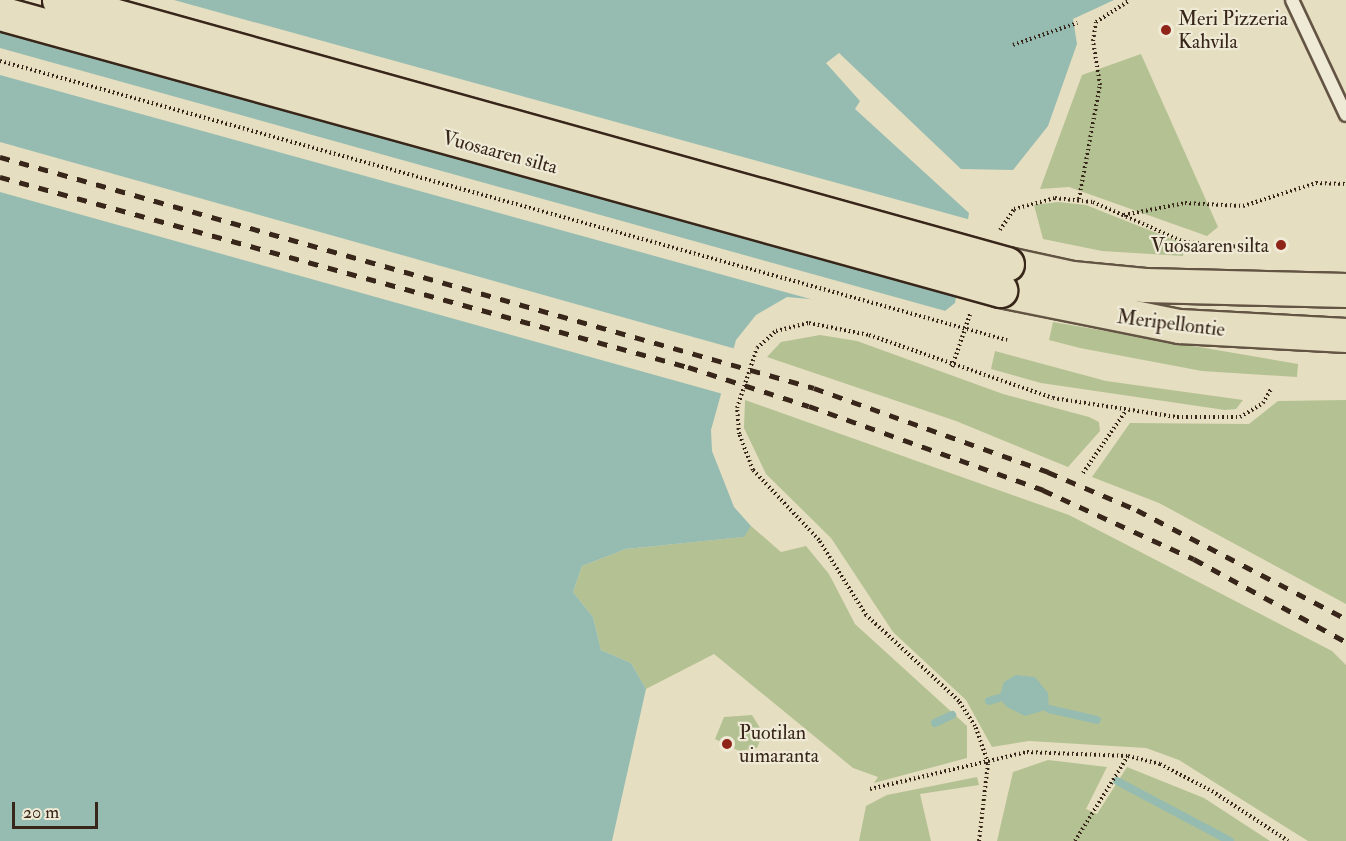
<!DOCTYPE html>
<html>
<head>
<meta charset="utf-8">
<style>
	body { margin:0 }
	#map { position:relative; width:1346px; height:841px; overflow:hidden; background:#e6dec0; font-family:"IM FELL Double Pica",serif }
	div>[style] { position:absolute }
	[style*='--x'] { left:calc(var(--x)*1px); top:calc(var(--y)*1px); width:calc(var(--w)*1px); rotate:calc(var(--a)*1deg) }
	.green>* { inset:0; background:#b4c193 }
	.water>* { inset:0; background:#96bcb1 }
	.pier>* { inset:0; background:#e6dec0 }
	.stream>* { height:8px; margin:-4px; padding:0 4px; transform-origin:4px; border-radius:4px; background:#96bcb1 }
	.path>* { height:4px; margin-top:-2px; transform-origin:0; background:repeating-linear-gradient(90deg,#372619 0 1.5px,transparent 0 4.5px) }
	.roads { filter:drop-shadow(2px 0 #635443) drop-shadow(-2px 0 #635443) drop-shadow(0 2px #635443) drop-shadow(0 -2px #635443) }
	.service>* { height:12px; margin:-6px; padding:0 6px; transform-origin:6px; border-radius:6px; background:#efead6 }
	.primary>* { height:33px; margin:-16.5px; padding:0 16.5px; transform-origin:16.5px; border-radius:16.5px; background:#e6dec0 }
	.rail>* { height:4.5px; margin-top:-2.25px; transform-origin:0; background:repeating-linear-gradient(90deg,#372619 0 10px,transparent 0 20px) }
	.path-bridge>* { height:4px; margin-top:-2px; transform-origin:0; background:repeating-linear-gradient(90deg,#372619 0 1.5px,transparent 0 4.5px) }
	.bridges { filter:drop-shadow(2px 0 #372619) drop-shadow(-2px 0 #372619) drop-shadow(0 2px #372619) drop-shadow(0 -2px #372619) }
	.primary-bridge>* { height:33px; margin:-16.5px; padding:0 16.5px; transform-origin:16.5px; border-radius:16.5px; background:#e6dec0 }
	.dots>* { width:16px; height:16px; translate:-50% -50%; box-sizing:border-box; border:3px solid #efead6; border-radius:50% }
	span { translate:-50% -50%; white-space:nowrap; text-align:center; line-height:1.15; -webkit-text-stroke:4.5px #efead6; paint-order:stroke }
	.poi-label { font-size:20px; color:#372619 }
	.left { translate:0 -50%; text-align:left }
	.right { translate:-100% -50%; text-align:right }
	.street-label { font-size:20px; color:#372619 }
	.scale { position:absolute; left:12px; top:802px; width:86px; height:27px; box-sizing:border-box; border:3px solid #372619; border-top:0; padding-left:8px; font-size:18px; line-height:21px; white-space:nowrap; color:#372619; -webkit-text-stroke:4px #efead6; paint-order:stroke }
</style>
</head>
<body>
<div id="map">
	<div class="green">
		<div style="clip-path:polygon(1141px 54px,1218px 227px,1207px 236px,1069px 187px,1040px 189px,1082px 75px)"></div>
		<div style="clip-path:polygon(1058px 202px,1086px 205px,1184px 244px,1183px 256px,1102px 251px,1043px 239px,1034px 205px)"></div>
		<div style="clip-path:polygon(1053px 322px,1298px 364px,1297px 377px,1202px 371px,1080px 348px,1049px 340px)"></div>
		<div style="clip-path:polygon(820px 335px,857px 341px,1003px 394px,1089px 417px,1099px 422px,1100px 431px,1068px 467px,956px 421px,767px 357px,781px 342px)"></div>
		<div style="clip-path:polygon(995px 351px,1106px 381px,1243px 400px,1236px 409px,1225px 410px,1041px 383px,991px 369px)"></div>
		<div style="clip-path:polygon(745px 400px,1069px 515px,1332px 651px,1346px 665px,1346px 841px,1308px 841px,1179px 760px,1146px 748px,1029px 741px,992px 747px,966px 700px,893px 632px,831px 538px,766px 474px,744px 428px)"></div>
		<div style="clip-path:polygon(1346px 400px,1346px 604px,1159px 503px,1092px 477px,1130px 423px,1249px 424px,1278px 401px)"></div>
		<div style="clip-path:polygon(751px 526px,781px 552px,806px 546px,829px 574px,855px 624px,967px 726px,967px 758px,874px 783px,878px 777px,853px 768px,714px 654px,646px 689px,631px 663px,601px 650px,593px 617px,573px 592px,582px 566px,626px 549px,743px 537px)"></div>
		<div style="clip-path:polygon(752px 715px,763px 733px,757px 748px,739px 751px,715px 739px,724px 717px)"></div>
		<div style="clip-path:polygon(1048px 760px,1107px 767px,1086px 809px,1097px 814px,1127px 767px,1204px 798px,1270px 841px,997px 841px,1013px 772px)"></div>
		<div style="clip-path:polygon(977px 777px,979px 785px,920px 794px,931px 841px,859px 841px,866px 806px,887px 795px)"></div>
	</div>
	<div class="water">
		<div style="clip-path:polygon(0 0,1114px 0,1073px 19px,1077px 44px,1048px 126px,1013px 170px,961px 169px,839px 53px,826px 63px,860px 101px,855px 109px,969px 213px,955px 303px,945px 311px,787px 297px,756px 315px,736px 340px,711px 430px,712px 451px,734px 507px,751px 526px,744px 537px,626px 549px,582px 566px,573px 592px,593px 617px,601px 650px,631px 663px,646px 689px,612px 841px,0 841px)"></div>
		<div style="clip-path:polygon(1016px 675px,1035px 677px,1048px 693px,1049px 709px,1025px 716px,1007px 707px,999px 698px,1004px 682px)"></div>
	</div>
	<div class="pier">
		<div style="clip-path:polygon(0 0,174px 0,971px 220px,959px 298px,0 32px)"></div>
		<div style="clip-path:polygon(0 48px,949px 312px,929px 323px,814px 300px,0 75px)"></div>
		<div style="clip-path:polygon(0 142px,736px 349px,723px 394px,0 192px)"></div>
	</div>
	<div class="stream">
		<div style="--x:989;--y:701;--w:10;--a:-17"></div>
		<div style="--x:1049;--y:709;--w:49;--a:12.9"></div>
		<div style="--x:935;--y:723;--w:19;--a:-25"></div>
		<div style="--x:1117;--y:781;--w:128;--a:28"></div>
	</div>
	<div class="path">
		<div style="--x:1013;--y:45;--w:68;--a:-19"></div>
		<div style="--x:1079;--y:199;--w:116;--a:-79.6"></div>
		<div style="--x:1100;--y:85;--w:45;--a:-99"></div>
		<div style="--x:1093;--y:41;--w:19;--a:-81"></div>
		<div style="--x:1096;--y:22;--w:40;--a:-32.9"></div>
		<div style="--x:1124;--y:215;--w:62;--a:-11.1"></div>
		<div style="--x:1185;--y:203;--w:58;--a:3"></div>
		<div style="--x:1243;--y:206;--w:77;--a:-17.5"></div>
		<div style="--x:1316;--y:183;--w:30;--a:2"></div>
		<div style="--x:1000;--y:230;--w:25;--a:-56"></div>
		<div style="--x:1014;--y:209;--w:42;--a:-15"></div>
		<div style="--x:1055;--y:198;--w:38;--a:6"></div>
		<div style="--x:1093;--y:202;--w:99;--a:23.7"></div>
		<div style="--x:1184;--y:242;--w:57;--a:5"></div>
		<div style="--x:952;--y:367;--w:56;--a:-71.2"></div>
		<div style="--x:1083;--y:473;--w:74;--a:-55.5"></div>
		<div style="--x:870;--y:789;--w:161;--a:-13.3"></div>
		<div style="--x:1027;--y:752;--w:101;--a:2.3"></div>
		<div style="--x:1128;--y:756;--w:33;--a:14"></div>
		<div style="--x:1160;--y:764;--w:59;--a:27.4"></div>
		<div style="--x:1212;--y:791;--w:91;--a:33.3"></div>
		<div style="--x:979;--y:841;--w:79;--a:-83.4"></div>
		<div style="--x:988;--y:763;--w:39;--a:-109"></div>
		<div style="--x:975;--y:726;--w:30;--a:-123"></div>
		<div style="--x:959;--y:701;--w:127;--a:-137.2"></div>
		<div style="--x:866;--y:615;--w:89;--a:-122.1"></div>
		<div style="--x:819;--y:540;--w:96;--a:-133.3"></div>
		<div style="--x:753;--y:470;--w:39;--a:-111"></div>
		<div style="--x:739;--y:434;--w:26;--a:-94"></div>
		<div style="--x:737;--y:408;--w:63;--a:-71.6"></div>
		<div style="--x:757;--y:348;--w:25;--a:-42"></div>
		<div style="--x:776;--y:331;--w:34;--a:-14"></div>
		<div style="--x:809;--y:323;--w:61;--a:11.3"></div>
		<div style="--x:869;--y:335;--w:194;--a:18.9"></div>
		<div style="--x:1053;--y:398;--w:125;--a:8.7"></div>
		<div style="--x:1177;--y:417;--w:63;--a:0"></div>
		<div style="--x:1240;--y:417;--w:27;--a:-31"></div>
		<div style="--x:1263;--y:403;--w:16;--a:-60"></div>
		<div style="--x:1075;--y:841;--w:100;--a:-58.1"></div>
	</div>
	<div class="roads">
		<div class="service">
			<div style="--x:1292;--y:0;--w:127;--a:64.8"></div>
		</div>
		<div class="primary">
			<div style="--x:1007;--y:264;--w:66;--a:12.2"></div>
			<div style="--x:1072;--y:278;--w:73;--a:5.5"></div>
			<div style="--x:1145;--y:285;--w:201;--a:1.4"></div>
			<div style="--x:1000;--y:290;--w:183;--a:11.4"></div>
			<div style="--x:1179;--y:326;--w:167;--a:3.1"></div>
		</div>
	</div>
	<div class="rail">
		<div style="--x:0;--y:157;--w:846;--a:15.84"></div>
		<div style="--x:814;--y:388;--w:249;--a:19.7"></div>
		<div style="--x:1048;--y:472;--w:97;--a:23.1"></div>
		<div style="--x:1137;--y:510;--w:236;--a:27.5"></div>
		<div style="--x:0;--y:177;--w:714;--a:15.44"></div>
		<div style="--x:688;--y:367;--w:127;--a:17.9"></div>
		<div style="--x:809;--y:406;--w:249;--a:19.7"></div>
		<div style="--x:1043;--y:490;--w:166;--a:24.6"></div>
		<div style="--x:1194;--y:559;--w:173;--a:28.6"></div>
	</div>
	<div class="path-bridge">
		<div style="--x:0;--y:61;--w:1045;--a:15.49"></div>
	</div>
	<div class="bridges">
		<div class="primary-bridge">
			<div style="--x:59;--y:0;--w:984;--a:15.56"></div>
			<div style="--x:0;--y:13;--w:1038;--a:15.48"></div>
		</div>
	</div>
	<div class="dots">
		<div style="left:1166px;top:30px;background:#8f2418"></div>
		<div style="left:1281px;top:245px;background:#8f2418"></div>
		<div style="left:727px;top:744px;background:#8f2418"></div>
	</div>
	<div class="poi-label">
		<span class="left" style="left:1178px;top:30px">Meri Pizzeria<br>Kahvila</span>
		<span class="right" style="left:1269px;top:245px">Vuosaaren silta</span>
		<span class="left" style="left:739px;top:744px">Puotilan<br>uimaranta</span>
	</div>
	<div class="street-label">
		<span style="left:500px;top:152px;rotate:15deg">Vuosaaren silta</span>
		<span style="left:1171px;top:323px;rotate:7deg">Meripellontie</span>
	</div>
	<div class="scale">20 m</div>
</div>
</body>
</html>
